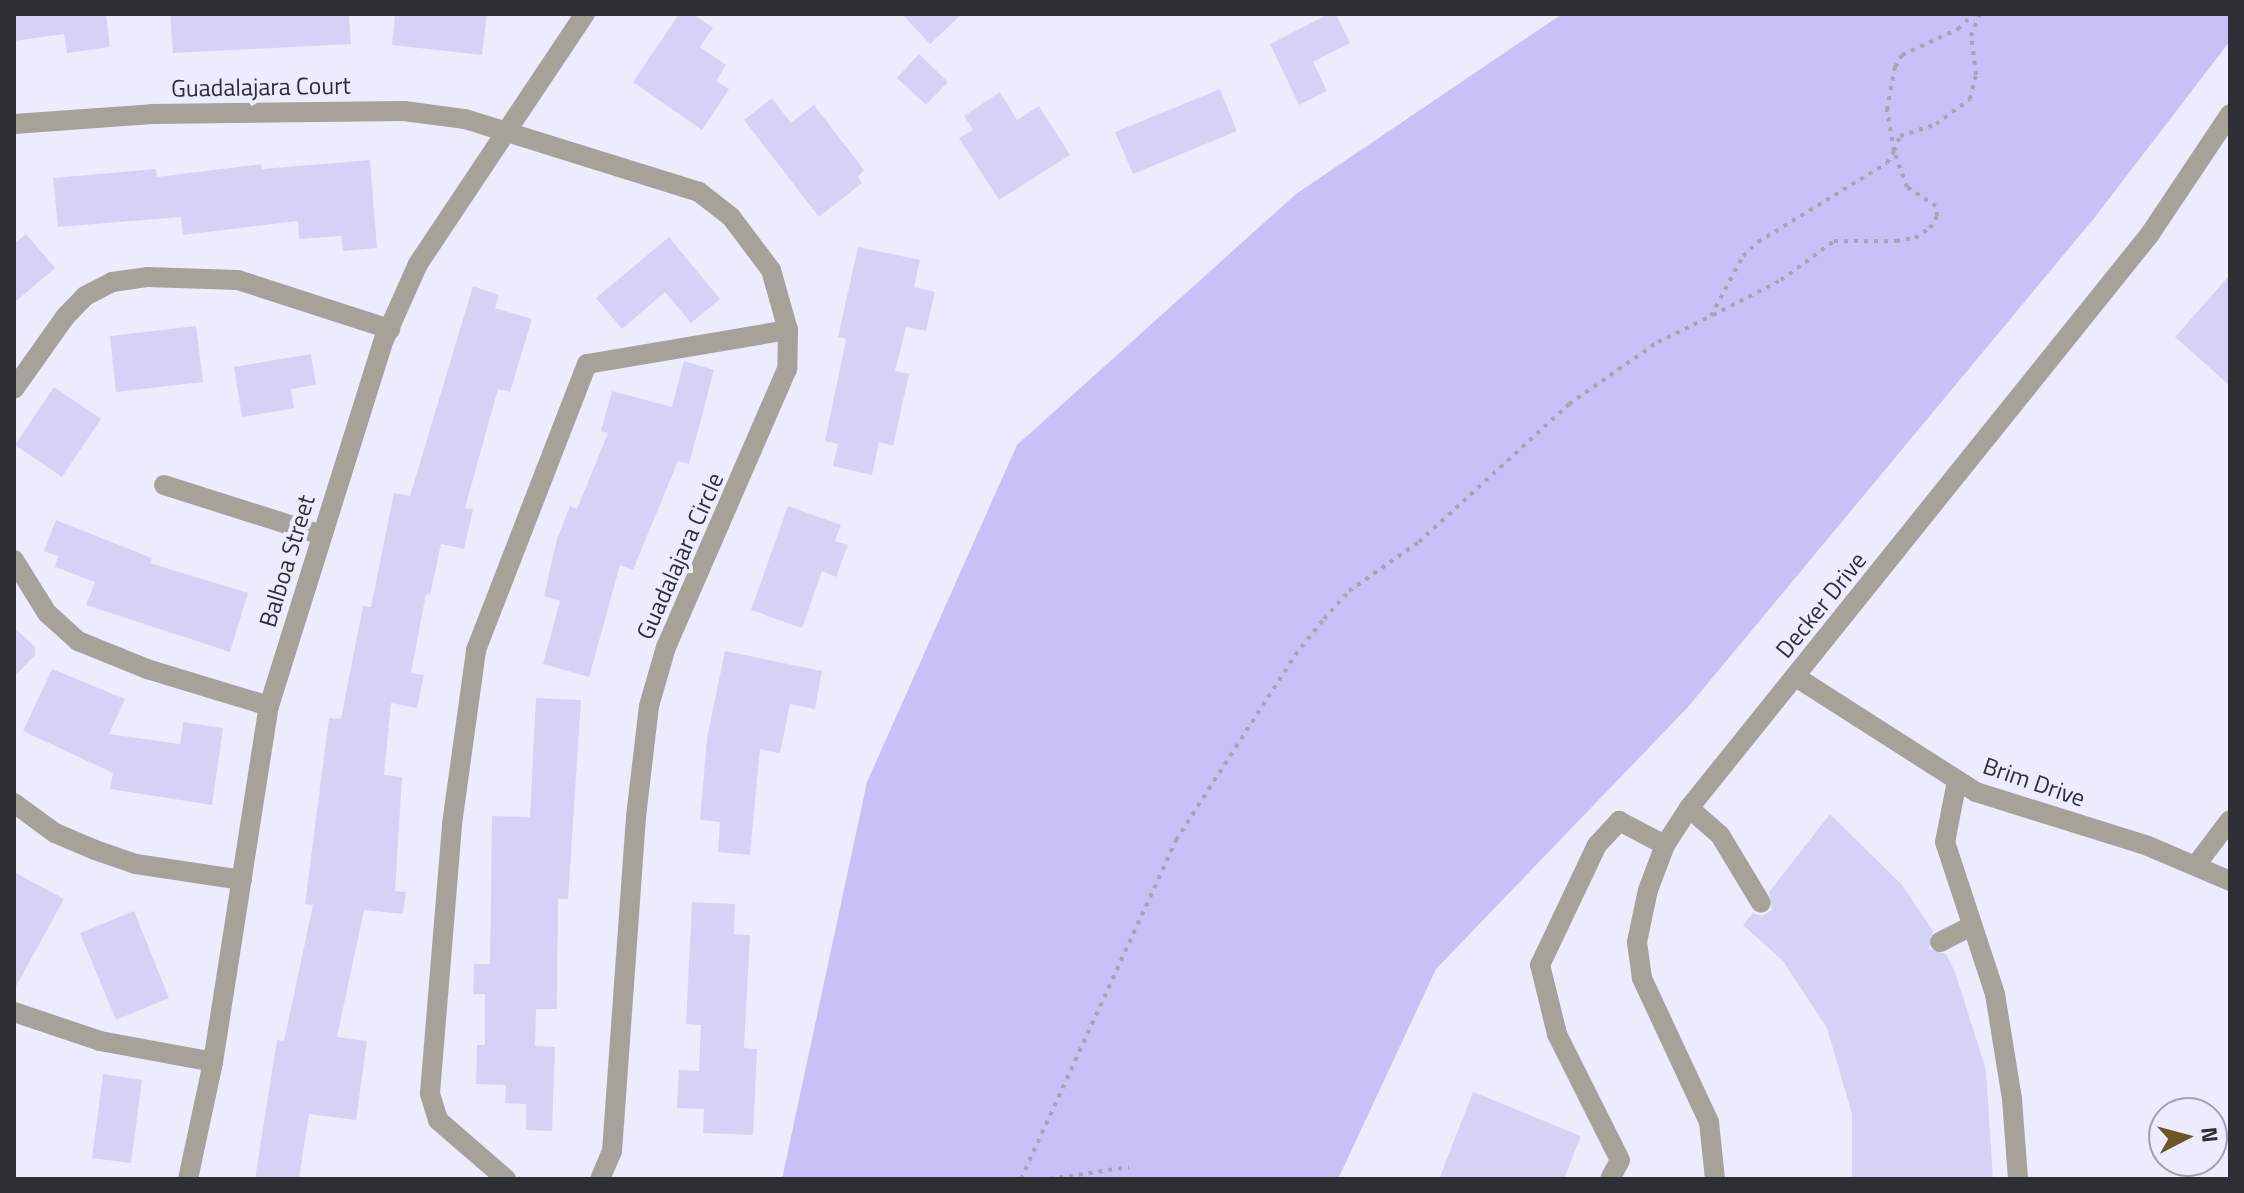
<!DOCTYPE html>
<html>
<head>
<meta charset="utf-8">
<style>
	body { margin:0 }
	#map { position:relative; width:2244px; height:1193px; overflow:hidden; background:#edecff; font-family:"Titillium Web",sans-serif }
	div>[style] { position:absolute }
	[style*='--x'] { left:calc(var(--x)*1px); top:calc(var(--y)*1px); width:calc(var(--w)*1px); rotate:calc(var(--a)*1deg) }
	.green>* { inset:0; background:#c6c1f6 }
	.building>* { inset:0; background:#d5d3f5 }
	.path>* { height:4px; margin-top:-2px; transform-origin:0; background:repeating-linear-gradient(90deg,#a5a5b3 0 4px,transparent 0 10px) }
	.minor>* { height:20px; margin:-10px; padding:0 10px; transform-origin:10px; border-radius:10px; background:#a5a29a }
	span { translate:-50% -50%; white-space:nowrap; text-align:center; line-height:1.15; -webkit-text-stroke:8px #edecff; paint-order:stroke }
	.street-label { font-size:24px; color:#2e2e35 }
	.frame { position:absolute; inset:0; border:16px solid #2e2e35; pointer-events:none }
	.north { position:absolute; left:2148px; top:1097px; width:80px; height:80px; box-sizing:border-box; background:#edecff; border:2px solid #a1a0ae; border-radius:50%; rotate:84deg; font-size:22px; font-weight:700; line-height:32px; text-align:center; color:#2e2e35 }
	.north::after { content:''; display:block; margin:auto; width:28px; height:36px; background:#6c5827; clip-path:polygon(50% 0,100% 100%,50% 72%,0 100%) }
</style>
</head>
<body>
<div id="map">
	<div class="green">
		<div style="clip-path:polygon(1562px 14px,2230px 14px,2230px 41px,2095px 217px,1688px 707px,1436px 969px,1338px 1179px,782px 1179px,867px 782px,1017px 445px,1296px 194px)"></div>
	</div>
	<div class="building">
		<div style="clip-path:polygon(14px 14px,106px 14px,110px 47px,67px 53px,64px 34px,14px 41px)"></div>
		<div style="clip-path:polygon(170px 14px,349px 14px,351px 44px,173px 53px)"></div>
		<div style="clip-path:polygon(395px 14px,487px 14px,482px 55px,392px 45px)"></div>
		<div style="clip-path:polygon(679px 14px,693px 14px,713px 28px,700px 47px,726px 65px,716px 81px,729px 89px,702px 130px,633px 82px)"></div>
		<div style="clip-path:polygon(902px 14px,962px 14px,930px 44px)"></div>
		<div style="clip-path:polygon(1329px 14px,1336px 14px,1350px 43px,1313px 62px,1327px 91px,1299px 105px,1270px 44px)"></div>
		<div style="clip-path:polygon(919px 54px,948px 82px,926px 105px,897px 78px)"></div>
		<div style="clip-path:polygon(1220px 89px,1237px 131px,1133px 174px,1115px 132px)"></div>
		<div style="clip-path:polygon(1000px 92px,1017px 120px,1039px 106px,1070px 155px,999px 200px,959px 138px,973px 130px,964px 116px)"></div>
		<div style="clip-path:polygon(772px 98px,791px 123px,814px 105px,864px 170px,858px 177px,862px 183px,819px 217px,744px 120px)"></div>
		<div style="clip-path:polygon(370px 160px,377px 248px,343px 251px,341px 236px,299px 239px,298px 221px,183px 235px,181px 217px,58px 227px,53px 178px,156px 169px,157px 177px,261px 164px,262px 169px)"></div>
		<div style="clip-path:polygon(26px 234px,55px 268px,14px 303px,14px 244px)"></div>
		<div style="clip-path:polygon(669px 237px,720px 299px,691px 323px,665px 292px,622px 329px,596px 298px)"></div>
		<div style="clip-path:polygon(858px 247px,920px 260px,914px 287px,935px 292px,926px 331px,906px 327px,895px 371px,909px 374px,893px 446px,879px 442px,872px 475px,833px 466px,838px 444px,825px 441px,846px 339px,838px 337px)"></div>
		<div style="clip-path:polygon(2230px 275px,2230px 386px,2175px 337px)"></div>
		<div style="clip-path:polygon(473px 286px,499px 295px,495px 308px,532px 319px,510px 392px,498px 389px,465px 508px,473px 509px,464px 549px,441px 544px,430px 595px,426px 594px,411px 673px,424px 675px,417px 708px,391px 703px,384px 775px,402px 777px,395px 891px,406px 892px,403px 914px,364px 910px,337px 1037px,367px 1041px,356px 1120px,309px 1114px,299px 1179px,255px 1179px,277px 1040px,284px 1041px,313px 905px,305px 904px,329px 718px,341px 719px,363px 606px,371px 607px,394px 493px,410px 496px)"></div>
		<div style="clip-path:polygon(196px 326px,203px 382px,116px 392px,110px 336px)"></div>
		<div style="clip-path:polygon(311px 354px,316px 385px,291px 389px,294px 408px,242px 417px,234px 367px)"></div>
		<div style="clip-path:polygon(684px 361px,714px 370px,689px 464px,678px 461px,633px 570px,620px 565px,589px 677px,543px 664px,560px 601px,544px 596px,557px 539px,570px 506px,577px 509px,608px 433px,601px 431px,612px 391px,672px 407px)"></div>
		<div style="clip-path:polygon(54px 387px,101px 419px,62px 477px,15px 445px)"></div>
		<div style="clip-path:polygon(788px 506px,841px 525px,835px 541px,848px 545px,836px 577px,822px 571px,802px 628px,751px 610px)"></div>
		<div style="clip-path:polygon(56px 520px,152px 558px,150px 563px,248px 593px,230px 652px,86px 605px,95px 582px,55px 567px,58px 556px,44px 551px)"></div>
		<div style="clip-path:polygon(14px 627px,35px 647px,35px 655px,14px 677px)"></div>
		<div style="clip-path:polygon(725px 651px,822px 671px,815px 709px,790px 704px,780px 753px,760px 749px,750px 855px,718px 852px,720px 822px,700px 820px,707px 738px)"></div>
		<div style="clip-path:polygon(52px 669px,125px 699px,109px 734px,180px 744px,183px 722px,223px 728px,212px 805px,110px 789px,113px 773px,23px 731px)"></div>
		<div style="clip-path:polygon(536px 698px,581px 700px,568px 899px,558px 899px,557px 1009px,536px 1009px,535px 1046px,555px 1047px,552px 1131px,526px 1130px,526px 1104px,505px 1103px,506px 1085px,476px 1084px,477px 1045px,485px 1045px,485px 994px,473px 994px,474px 964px,490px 964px,492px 816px,530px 817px)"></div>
		<div style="clip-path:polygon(1830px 814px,1902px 885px,1933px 931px,1929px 949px,1946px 954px,1955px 972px,1986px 1070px,1993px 1179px,1852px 1179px,1852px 1114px,1827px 1028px,1783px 961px,1743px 925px,1753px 913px,1762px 916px,1772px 910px,1769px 892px)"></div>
		<div style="clip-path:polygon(14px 872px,64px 899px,14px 990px)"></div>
		<div style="clip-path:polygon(692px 902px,735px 904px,734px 934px,750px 935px,744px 1048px,757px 1049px,753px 1135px,703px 1133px,704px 1109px,677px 1108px,679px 1070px,699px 1071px,701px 1025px,686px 1024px)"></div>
		<div style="clip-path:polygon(134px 911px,169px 998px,116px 1020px,80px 933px)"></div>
		<div style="clip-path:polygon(103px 1074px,142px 1080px,131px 1163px,92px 1158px)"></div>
		<div style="clip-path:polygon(1473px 1092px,1581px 1136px,1564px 1179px,1439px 1179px)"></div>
	</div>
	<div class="path">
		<div style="--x:1713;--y:315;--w:76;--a:-27.2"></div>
		<div style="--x:1781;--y:280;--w:66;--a:-36.3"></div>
		<div style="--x:1834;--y:241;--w:62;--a:0"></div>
		<div style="--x:1896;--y:241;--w:19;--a:-9"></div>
		<div style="--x:1915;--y:238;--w:18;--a:-34"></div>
		<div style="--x:1930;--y:228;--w:14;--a:-60"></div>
		<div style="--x:1937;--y:216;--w:10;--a:-96"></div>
		<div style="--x:1936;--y:206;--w:35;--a:-147"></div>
		<div style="--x:1907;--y:187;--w:38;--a:-110"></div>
		<div style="--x:1894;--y:151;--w:16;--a:-68"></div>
		<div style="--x:1900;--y:136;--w:38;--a:-18"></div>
		<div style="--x:1936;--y:124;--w:42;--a:-36.3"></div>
		<div style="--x:1970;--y:99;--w:25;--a:-76"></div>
		<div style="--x:1976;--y:75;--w:39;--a:-97"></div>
		<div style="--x:1971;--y:36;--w:24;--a:-68"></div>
		<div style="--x:1021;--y:1179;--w:373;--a:-65.4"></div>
		<div style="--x:1176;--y:840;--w:220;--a:-57.2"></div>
		<div style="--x:1295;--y:655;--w:46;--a:-51.1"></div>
		<div style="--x:1324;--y:619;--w:38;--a:-48"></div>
		<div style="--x:1349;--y:591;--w:85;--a:-35"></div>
		<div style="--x:1419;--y:542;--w:204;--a:-42.6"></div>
		<div style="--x:1569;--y:404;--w:108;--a:-34.9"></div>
		<div style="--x:1658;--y:342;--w:59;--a:-26.1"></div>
		<div style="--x:1711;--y:316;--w:68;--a:-61.9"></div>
		<div style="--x:1743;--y:256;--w:21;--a:-43"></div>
		<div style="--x:1758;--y:242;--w:151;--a:-31.5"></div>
		<div style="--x:1887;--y:163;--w:14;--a:-60"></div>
		<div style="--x:1894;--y:151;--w:42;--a:-99.7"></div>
		<div style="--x:1887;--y:110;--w:44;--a:-79.5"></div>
		<div style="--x:1895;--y:67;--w:14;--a:-60"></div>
		<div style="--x:1902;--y:55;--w:62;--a:-24.9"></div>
		<div style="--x:1958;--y:29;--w:22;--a:-43"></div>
		<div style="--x:1049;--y:1179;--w:81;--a:-8.5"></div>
	</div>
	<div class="minor">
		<div style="--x:14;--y:124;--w:138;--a:-4.1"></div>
		<div style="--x:152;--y:114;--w:252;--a:-0.7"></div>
		<div style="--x:404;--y:111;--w:62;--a:7.5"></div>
		<div style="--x:465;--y:119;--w:245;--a:17.3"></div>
		<div style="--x:699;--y:192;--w:41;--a:38"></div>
		<div style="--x:731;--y:217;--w:66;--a:53"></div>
		<div style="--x:771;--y:270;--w:62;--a:74.2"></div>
		<div style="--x:788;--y:330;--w:39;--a:91"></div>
		<div style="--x:787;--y:369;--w:303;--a:113.5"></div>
		<div style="--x:666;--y:647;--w:61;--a:106.1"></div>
		<div style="--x:649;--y:706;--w:112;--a:96.7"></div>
		<div style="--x:636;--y:817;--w:335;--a:94.1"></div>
		<div style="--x:612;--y:1151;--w:30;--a:113"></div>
		<div style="--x:14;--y:389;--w:88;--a:-54.7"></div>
		<div style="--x:65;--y:317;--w:29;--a:-46"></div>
		<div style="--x:85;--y:296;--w:30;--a:-27"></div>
		<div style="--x:112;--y:282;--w:35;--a:-8"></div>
		<div style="--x:147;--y:277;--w:91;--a:1.9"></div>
		<div style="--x:238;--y:280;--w:160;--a:17.9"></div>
		<div style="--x:164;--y:485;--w:166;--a:17.6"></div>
		<div style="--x:14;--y:560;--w:62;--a:58.1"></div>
		<div style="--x:47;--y:613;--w:42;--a:42.1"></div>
		<div style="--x:78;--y:641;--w:74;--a:22.1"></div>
		<div style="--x:147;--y:669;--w:127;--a:16.9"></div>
		<div style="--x:1796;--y:677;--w:214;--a:32.6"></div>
		<div style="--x:1976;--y:792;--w:180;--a:17.4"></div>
		<div style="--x:2148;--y:846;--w:89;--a:23.1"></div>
		<div style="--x:1957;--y:781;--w:62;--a:101.1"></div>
		<div style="--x:1945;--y:842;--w:160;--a:71.8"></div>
		<div style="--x:1995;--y:994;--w:106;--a:80.8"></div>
		<div style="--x:2012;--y:1099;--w:80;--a:85.7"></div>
		<div style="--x:14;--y:803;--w:51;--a:36.2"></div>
		<div style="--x:55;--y:833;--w:43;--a:23"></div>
		<div style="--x:95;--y:850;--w:43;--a:18.9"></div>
		<div style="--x:136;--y:864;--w:107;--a:8.6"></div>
		<div style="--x:1689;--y:808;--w:41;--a:41.1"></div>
		<div style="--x:1720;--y:835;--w:79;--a:58.9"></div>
		<div style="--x:2196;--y:865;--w:56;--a:-52.9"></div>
		<div style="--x:1940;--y:942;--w:35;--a:-27"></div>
		<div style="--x:14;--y:1012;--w:91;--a:18.6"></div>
		<div style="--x:100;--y:1041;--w:115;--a:10.5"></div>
		<div style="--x:188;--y:1179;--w:120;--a:-77.9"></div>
		<div style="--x:213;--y:1062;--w:360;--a:-81.1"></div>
		<div style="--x:269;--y:706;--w:384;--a:-72.6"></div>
		<div style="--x:384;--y:340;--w:83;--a:-65.9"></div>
		<div style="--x:418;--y:264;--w:301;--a:-56.3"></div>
		<div style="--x:506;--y:1179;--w:90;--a:-139.1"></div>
		<div style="--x:438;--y:1120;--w:28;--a:-107"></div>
		<div style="--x:430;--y:1093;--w:270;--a:-85.3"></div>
		<div style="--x:452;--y:824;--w:176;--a:-82.1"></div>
		<div style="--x:476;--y:650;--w:307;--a:-68.8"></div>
		<div style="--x:587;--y:364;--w:204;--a:-9.6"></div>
		<div style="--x:1610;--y:1179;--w:21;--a:-62"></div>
		<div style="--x:1620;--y:1160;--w:141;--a:-116.6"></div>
		<div style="--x:1557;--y:1034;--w:71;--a:-103.8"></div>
		<div style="--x:1540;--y:965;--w:133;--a:-64.6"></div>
		<div style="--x:1597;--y:845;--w:33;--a:-47"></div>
		<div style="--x:1619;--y:821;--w:52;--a:27.6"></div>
		<div style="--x:1715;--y:1179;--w:57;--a:-96"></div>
		<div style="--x:1709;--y:1122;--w:159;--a:-115"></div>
		<div style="--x:1642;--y:978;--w:36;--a:-98"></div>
		<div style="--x:1637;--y:942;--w:53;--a:-78.1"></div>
		<div style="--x:1648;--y:890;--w:48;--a:-69.3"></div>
		<div style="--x:1665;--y:845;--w:44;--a:-57"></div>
		<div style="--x:1689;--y:808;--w:736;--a:-51.23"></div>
		<div style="--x:2150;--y:234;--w:144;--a:-56.3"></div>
	</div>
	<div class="street-label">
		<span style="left:261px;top:87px;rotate:-1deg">Guadalajara Court</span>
		<span style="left:680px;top:556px;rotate:-66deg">Guadalajara Circle</span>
		<span style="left:287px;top:561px;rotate:-73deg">Balboa Street</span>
		<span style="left:1821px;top:605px;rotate:-51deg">Decker Drive</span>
		<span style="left:2034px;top:782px;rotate:19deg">Brim Drive</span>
	</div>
	<div class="frame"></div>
	<div class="north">N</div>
</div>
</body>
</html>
